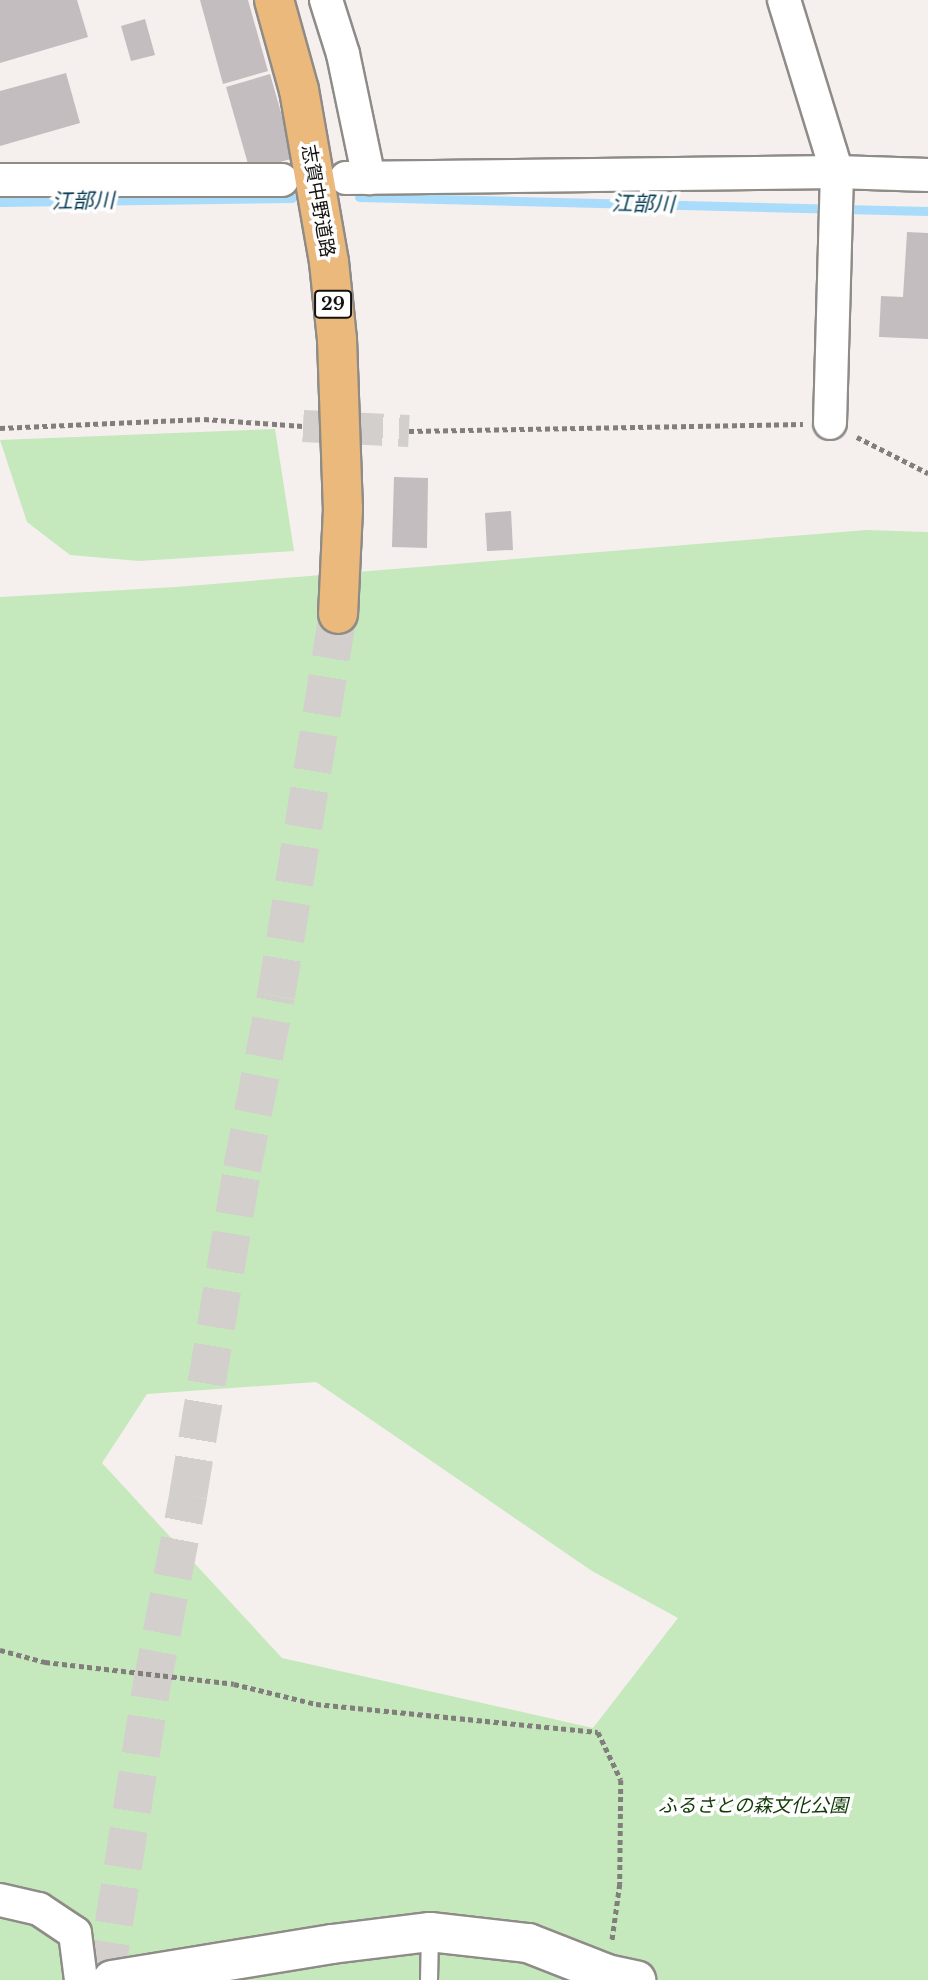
<!DOCTYPE html>
<html>
<head>
<meta charset="utf-8">
<style>
	body { margin:0 }
	#map { position:relative; width:928px; height:1980px; overflow:hidden; background:#f5f0ed; font-family:"Libre Baskerville","Noto Sans JP",serif }
	div>[style] { position:absolute }
	[style*='--x'] { left:calc(var(--x)*1px); top:calc(var(--y)*1px); width:calc(var(--w)*1px); rotate:calc(var(--a)*1deg) }
	.green>* { inset:0; background:#c5e8bd }
	.stream>* { height:9px; margin:-4.5px; padding:0 4.5px; transform-origin:4.5px; border-radius:4.5px; background:#a8dcfa }
	.building>* { inset:0; background:#c3bdbf }
	.minor-tunnel>* { height:32px; margin-top:-16px; transform-origin:0; background:repeating-linear-gradient(90deg,#d3cfcc 0 32px,transparent 0 48px) }
	.primary-tunnel>* { height:38px; margin-top:-19px; transform-origin:0; background:repeating-linear-gradient(90deg,#d3cfcc 0 38px,transparent 0 57px) }
	.path>* { height:4.5px; margin-top:-2.25px; transform-origin:0; background:repeating-linear-gradient(90deg,#827e7c 0 5px,transparent 0 8.5px) }
	.roads { filter:drop-shadow(2px 0 #8f8b87) drop-shadow(-2px 0 #8f8b87) drop-shadow(0 2px #8f8b87) drop-shadow(0 -2px #8f8b87) }
	.service>* { height:16px; margin:-8px; padding:0 8px; transform-origin:8px; border-radius:8px; background:#fff }
	.minor>* { height:32px; margin:-16px; padding:0 16px; transform-origin:16px; border-radius:16px; background:#fff }
	.tertiary>* { height:38px; margin:-19px; padding:0 19px; transform-origin:19px; border-radius:19px; background:#fff }
	.primary>* { height:38px; margin:-19px; padding:0 19px; transform-origin:19px; border-radius:19px; background:#ebb97c }
	span { translate:-50% -50%; white-space:nowrap; text-align:center; line-height:1.15; -webkit-text-stroke:7px #fefefe; paint-order:stroke }
	.shield-label span { padding:2px 5px; background:#fefefe; border:2px solid; border-radius:5px; -webkit-text-stroke-width:0 }
	.shield-label { font-size:18px; color:#141211; font-weight:700 }
	.street-label { font-size:19px; color:#141211 }
	.park-label { font-size:19px; color:#123b06; font-style:italic }
	.water-label { font-size:21px; color:#003851; font-style:italic }
</style>
</head>
<body>
<div id="map">
	<div class="green">
		<div style="clip-path:polygon(275px 429px,294px 551px,139px 561px,70px 555px,27px 522px,0 440px)"></div>
		<div style="clip-path:polygon(evenodd,866px 530px,928px 532px,928px 1980px,0 1980px,0 597px,176px 587px,866px 530px,316px 1382px,592px 1571px,678px 1618px,593px 1728px,282px 1658px,102px 1463px,147px 1394px,316px 1382px)"></div>
	</div>
	<div class="stream">
		<div style="--x:359;--y:197;--w:569;--a:1.41"></div>
		<div style="--x:0;--y:202;--w:292;--a:-0.8"></div>
	</div>
	<div class="building">
		<div style="clip-path:polygon(0 0,77px 0,88px 37px,0 63px)"></div>
		<div style="clip-path:polygon(200px 0,248px 0,268px 71px,223px 84px)"></div>
		<div style="clip-path:polygon(145px 19px,155px 55px,131px 61px,121px 26px)"></div>
		<div style="clip-path:polygon(66px 73px,80px 123px,0 146px,0 91px)"></div>
		<div style="clip-path:polygon(270px 74px,294px 158px,250px 171px,226px 87px)"></div>
		<div style="clip-path:polygon(907px 232px,928px 233px,928px 339px,879px 337px,881px 296px,903px 297px)"></div>
		<div style="clip-path:polygon(394px 477px,428px 478px,427px 548px,392px 547px)"></div>
		<div style="clip-path:polygon(511px 511px,513px 550px,487px 551px,485px 513px)"></div>
	</div>
	<div class="minor-tunnel">
		<div style="--x:303;--y:426;--w:106;--a:2.7"></div>
	</div>
	<div class="primary-tunnel">
		<div style="--x:105;--y:1980;--w:295;--a:-81"></div>
		<div style="--x:151;--y:1689;--w:197;--a:-79.1"></div>
		<div style="--x:188;--y:1496;--w:331;--a:-80.6"></div>
		<div style="--x:242;--y:1169;--w:176;--a:-78.9"></div>
		<div style="--x:276;--y:996;--w:387;--a:-80.8"></div>
	</div>
	<div class="path">
		<div style="--x:0;--y:428;--w:204;--a:-2.5"></div>
		<div style="--x:204;--y:419;--w:99;--a:4"></div>
		<div style="--x:409;--y:431;--w:394;--a:-1"></div>
		<div style="--x:857;--y:437;--w:80;--a:26.9"></div>
		<div style="--x:0;--y:1650;--w:47;--a:14.9"></div>
		<div style="--x:45;--y:1662;--w:190;--a:6.6"></div>
		<div style="--x:234;--y:1684;--w:84;--a:13.7"></div>
		<div style="--x:316;--y:1704;--w:283;--a:5.7"></div>
		<div style="--x:598;--y:1732;--w:53;--a:64.4"></div>
		<div style="--x:621;--y:1780;--w:104;--a:90.6"></div>
		<div style="--x:620;--y:1884;--w:59;--a:97.9"></div>
	</div>
	<div class="roads">
		<div class="service">
			<div style="--x:429;--y:1980;--w:48;--a:-88.8"></div>
		</div>
		<div class="minor">
			<div style="--x:326;--y:0;--w:57;--a:72.5"></div>
			<div style="--x:343;--y:54;--w:127;--a:78.2"></div>
			<div style="--x:784;--y:0;--w:180;--a:72.9"></div>
			<div style="--x:837;--y:172;--w:251;--a:91.6"></div>
			<div style="--x:346;--y:178;--w:491;--a:-0.7"></div>
			<div style="--x:837;--y:172;--w:91;--a:1.9"></div>
			<div style="--x:0;--y:180;--w:282;--a:0"></div>
			<div style="--x:0;--y:1900;--w:40;--a:13"></div>
			<div style="--x:39;--y:1909;--w:43;--a:33.7"></div>
			<div style="--x:75;--y:1933;--w:47;--a:82.7"></div>
		</div>
		<div class="tertiary">
			<div style="--x:112;--y:1980;--w:223;--a:-9.3"></div>
			<div style="--x:332;--y:1944;--w:99;--a:-7"></div>
			<div style="--x:430;--y:1932;--w:99;--a:6.4"></div>
			<div style="--x:528;--y:1943;--w:85;--a:21.4"></div>
			<div style="--x:607;--y:1974;--w:30;--a:12"></div>
		</div>
		<div class="primary">
			<div style="--x:274;--y:0;--w:93;--a:74.5"></div>
			<div style="--x:299;--y:90;--w:175;--a:80.1"></div>
			<div style="--x:329;--y:262;--w:77;--a:84.1"></div>
			<div style="--x:337;--y:339;--w:170;--a:88"></div>
			<div style="--x:343;--y:509;--w:105;--a:92.7"></div>
		</div>
	</div>
	<div class="shield-label">
		<span style="left:333px;top:304px">29</span>
	</div>
	<div class="street-label">
		<span style="left:318px;top:201px;rotate:80deg">志賀中野道路</span>
	</div>
	<div class="park-label">
		<span style="left:753px;top:1806px">ふるさとの森文化公園</span>
	</div>
	<div class="water-label">
		<span style="left:83px;top:201px;rotate:-1deg">江部川</span>
		<span style="left:643px;top:204px;rotate:1deg">江部川</span>
	</div>
</div>
</body>
</html>
